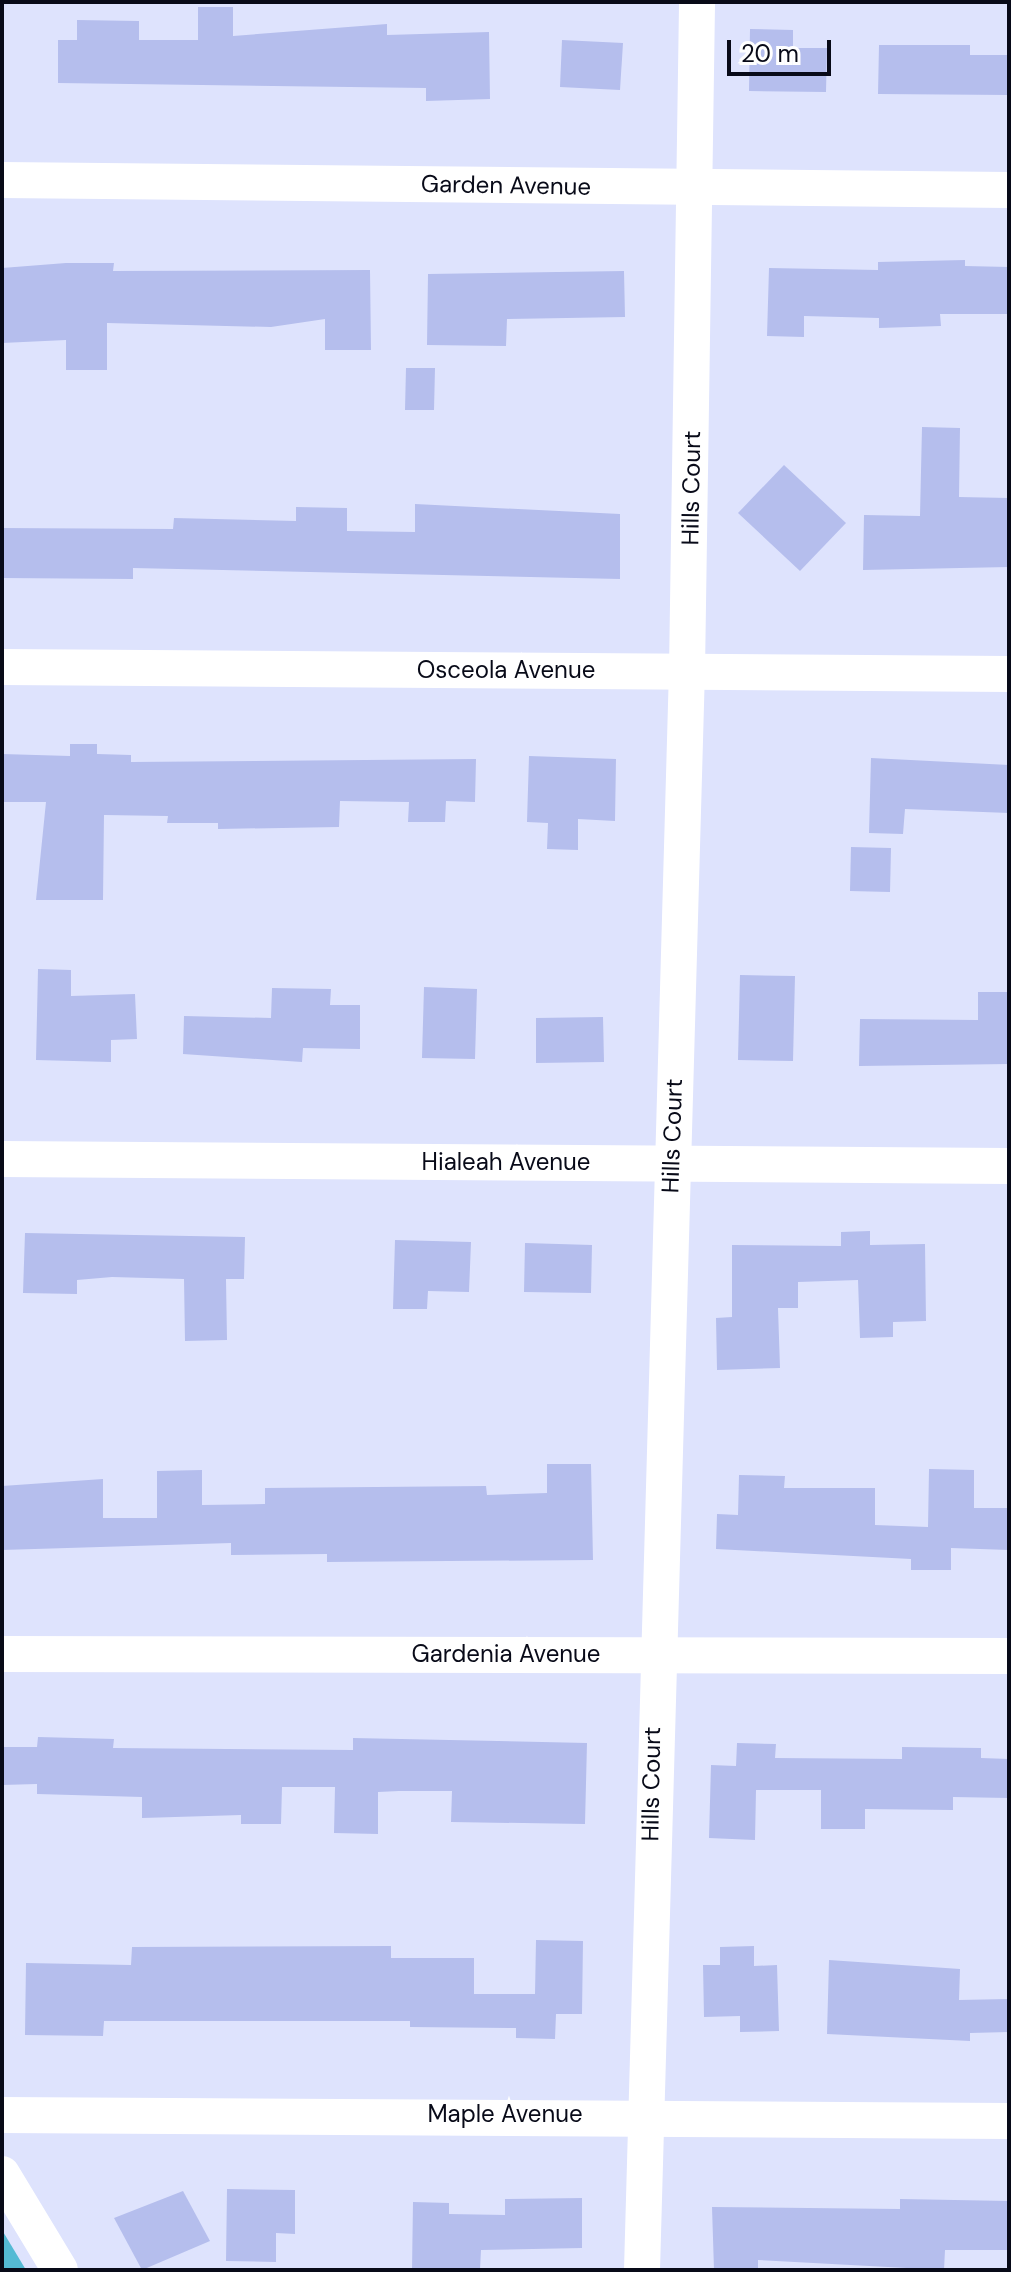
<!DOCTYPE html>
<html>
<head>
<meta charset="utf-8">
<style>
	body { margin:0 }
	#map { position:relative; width:1011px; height:2272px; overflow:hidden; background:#dee3fd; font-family:"DM Sans",sans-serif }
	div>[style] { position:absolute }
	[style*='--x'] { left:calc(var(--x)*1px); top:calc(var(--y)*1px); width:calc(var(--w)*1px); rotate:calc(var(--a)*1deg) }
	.water>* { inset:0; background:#54bad4 }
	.building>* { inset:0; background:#b5beed }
	.minor>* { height:36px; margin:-18px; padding:0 18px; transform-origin:18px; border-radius:18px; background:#fff }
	span { translate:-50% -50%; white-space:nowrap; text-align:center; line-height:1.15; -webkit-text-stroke:7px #fff; paint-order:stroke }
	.street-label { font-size:24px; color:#080a18 }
	.frame { position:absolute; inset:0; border:4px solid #080a18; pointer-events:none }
	.scale { position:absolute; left:727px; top:40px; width:104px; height:36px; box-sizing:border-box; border:4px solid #080a18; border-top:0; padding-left:10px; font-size:24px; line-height:28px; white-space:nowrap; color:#080a18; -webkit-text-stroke:6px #fff; paint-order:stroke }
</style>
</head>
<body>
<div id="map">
	<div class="water">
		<div style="clip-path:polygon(2px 2230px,26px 2270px,2px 2270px)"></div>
	</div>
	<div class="building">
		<div style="clip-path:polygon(198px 7px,233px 7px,233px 36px,387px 24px,387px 35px,489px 32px,490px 99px,426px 101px,426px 88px,58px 83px,58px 40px,77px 40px,77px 20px,139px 21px,139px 40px,198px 40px)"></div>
		<div style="clip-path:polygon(750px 29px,793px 30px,793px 48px,827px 48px,826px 92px,749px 91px)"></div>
		<div style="clip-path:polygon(562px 40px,623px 43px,620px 90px,560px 87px)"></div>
		<div style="clip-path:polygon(879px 45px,970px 45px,970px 55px,1009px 55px,1009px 95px,878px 94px)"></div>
		<div style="clip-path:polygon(965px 260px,965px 266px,1009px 267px,1009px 314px,940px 314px,941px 326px,879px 328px,879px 318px,804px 316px,804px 337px,767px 336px,769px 268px,878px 270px,878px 262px)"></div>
		<div style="clip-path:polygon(66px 263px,114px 263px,113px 271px,370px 270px,371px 350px,325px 350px,325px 319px,271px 327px,107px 323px,107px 370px,66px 370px,66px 340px,2px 343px,2px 268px)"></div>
		<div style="clip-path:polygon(624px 271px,625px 317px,507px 319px,506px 346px,427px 345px,428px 274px)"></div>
		<div style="clip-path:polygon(406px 368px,435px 368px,434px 410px,405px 410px)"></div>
		<div style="clip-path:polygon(922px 427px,960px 428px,959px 497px,1009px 498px,1009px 567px,863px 570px,864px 515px,920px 516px)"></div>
		<div style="clip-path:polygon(784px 465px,846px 523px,800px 571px,738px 513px)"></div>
		<div style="clip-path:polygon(415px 504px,620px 514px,620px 579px,133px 568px,133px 579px,2px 578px,2px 528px,173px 529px,174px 518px,296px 521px,296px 507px,347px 508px,347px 531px,415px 532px)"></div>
		<div style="clip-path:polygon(70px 744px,97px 744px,97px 754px,131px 755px,131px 762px,476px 759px,475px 802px,446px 801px,445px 822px,408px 822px,409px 802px,340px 801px,339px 827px,218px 829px,218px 823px,167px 823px,168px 816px,104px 815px,103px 900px,36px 900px,46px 802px,2px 802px,2px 754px,70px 756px)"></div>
		<div style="clip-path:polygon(529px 756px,616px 759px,615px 821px,578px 819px,578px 850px,547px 849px,548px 823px,527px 822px)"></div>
		<div style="clip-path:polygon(871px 758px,1009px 765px,1009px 813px,905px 809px,903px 834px,869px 833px)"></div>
		<div style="clip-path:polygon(851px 847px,891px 848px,890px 892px,850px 891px)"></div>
		<div style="clip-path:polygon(38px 969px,71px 970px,71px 996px,135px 994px,137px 1039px,111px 1040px,111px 1062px,36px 1060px)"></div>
		<div style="clip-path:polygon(740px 975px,795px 976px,793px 1061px,738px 1060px)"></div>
		<div style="clip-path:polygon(424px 987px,477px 989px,475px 1059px,422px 1058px)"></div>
		<div style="clip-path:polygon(272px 988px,331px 989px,330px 1005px,360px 1005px,360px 1049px,303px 1048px,302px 1062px,183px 1054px,184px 1016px,271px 1018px)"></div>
		<div style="clip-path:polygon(978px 992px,1009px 992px,1009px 1064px,859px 1066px,860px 1019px,978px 1020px)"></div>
		<div style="clip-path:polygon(603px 1017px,604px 1062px,536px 1063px,536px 1018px)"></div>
		<div style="clip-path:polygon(870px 1231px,870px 1245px,925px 1244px,926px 1321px,893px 1322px,893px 1337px,860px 1338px,858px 1280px,798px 1282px,798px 1308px,778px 1308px,780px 1368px,717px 1370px,716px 1318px,732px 1317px,732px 1245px,841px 1246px,841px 1232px)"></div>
		<div style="clip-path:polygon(25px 1233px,245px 1237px,244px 1279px,226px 1279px,227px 1340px,185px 1341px,184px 1279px,112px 1277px,77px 1280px,77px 1294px,23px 1293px)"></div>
		<div style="clip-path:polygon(395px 1240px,471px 1242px,469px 1292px,428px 1291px,427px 1309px,393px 1309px)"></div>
		<div style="clip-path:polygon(525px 1243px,592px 1245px,591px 1293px,524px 1292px)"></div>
		<div style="clip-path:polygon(547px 1464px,591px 1464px,593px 1560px,327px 1562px,327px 1554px,231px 1555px,231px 1543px,2px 1550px,2px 1486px,103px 1479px,103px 1518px,157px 1518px,157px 1471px,202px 1470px,202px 1505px,265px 1504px,265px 1488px,486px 1486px,487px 1495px,547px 1493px)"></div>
		<div style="clip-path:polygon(929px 1469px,974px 1470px,974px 1508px,1009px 1508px,1009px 1550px,951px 1548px,951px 1570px,911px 1570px,911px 1559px,716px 1549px,717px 1514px,738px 1515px,739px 1475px,785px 1476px,784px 1488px,875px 1488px,875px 1525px,928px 1527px)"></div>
		<div style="clip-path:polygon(38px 1737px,114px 1739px,113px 1748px,353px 1750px,353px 1738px,587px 1743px,585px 1824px,451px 1822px,452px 1791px,399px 1791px,378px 1792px,378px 1834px,334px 1833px,335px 1787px,282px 1787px,281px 1824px,241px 1824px,241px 1815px,142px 1818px,142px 1797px,37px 1794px,37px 1784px,2px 1785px,2px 1747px,37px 1747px)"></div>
		<div style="clip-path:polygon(737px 1743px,776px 1744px,775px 1758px,902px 1759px,902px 1747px,981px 1748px,981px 1758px,1009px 1759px,1009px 1798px,953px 1797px,953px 1810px,865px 1809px,865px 1829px,821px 1829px,821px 1790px,756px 1790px,755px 1840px,709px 1838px,711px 1765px,736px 1766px)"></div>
		<div style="clip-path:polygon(536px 1940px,583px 1941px,582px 2014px,556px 2014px,555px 2039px,516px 2038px,516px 2028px,410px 2027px,410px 2021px,104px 2021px,103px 2036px,25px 2035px,26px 1963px,131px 1965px,132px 1947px,391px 1946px,391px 1958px,474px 1958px,474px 1994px,535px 1994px)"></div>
		<div style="clip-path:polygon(754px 1946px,754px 1966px,777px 1965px,779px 2031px,740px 2032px,740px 2016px,704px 2017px,703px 1965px,720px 1965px,720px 1947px)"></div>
		<div style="clip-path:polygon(829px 1960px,960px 1969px,959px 2000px,1009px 1999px,1009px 2032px,970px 2033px,970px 2041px,827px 2034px)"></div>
		<div style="clip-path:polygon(227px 2189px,295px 2190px,295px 2234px,276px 2233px,276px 2262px,226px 2261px)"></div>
		<div style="clip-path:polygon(183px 2191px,210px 2241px,142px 2270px,114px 2218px)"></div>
		<div style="clip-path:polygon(582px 2198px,582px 2248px,481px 2250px,480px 2270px,412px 2270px,413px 2202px,449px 2203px,449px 2214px,505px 2215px,505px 2199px)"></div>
		<div style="clip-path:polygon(900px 2199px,1009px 2201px,1009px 2250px,945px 2250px,944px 2270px,758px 2260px,758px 2270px,714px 2270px,712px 2207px,900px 2209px)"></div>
	</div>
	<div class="minor">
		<div style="--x:2;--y:180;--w:1007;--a:0.57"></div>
		<div style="--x:2;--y:667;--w:1007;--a:0.4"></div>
		<div style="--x:2;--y:1159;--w:1007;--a:0.4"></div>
		<div style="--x:2;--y:1654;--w:1007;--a:0.11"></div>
		<div style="--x:2;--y:2115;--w:1007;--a:0.34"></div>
		<div style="--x:2;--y:2174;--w:112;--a:58.9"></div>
		<div style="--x:642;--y:2270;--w:1600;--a:-88.39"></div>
		<div style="--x:687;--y:671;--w:669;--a:-89.14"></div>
	</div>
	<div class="street-label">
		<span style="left:506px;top:185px;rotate:1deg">Garden Avenue</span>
		<span style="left:691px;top:488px;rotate:-89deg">Hills Court</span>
		<span style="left:506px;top:670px">Osceola Avenue</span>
		<span style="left:672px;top:1136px;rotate:-88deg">Hills Court</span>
		<span style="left:506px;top:1162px">Hialeah Avenue</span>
		<span style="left:506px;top:1654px">Gardenia Avenue</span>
		<span style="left:651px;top:1784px;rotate:-89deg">Hills Court</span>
		<span style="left:505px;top:2114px">Maple Avenue</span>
	</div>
	<div class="frame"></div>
	<div class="scale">20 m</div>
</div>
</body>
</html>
